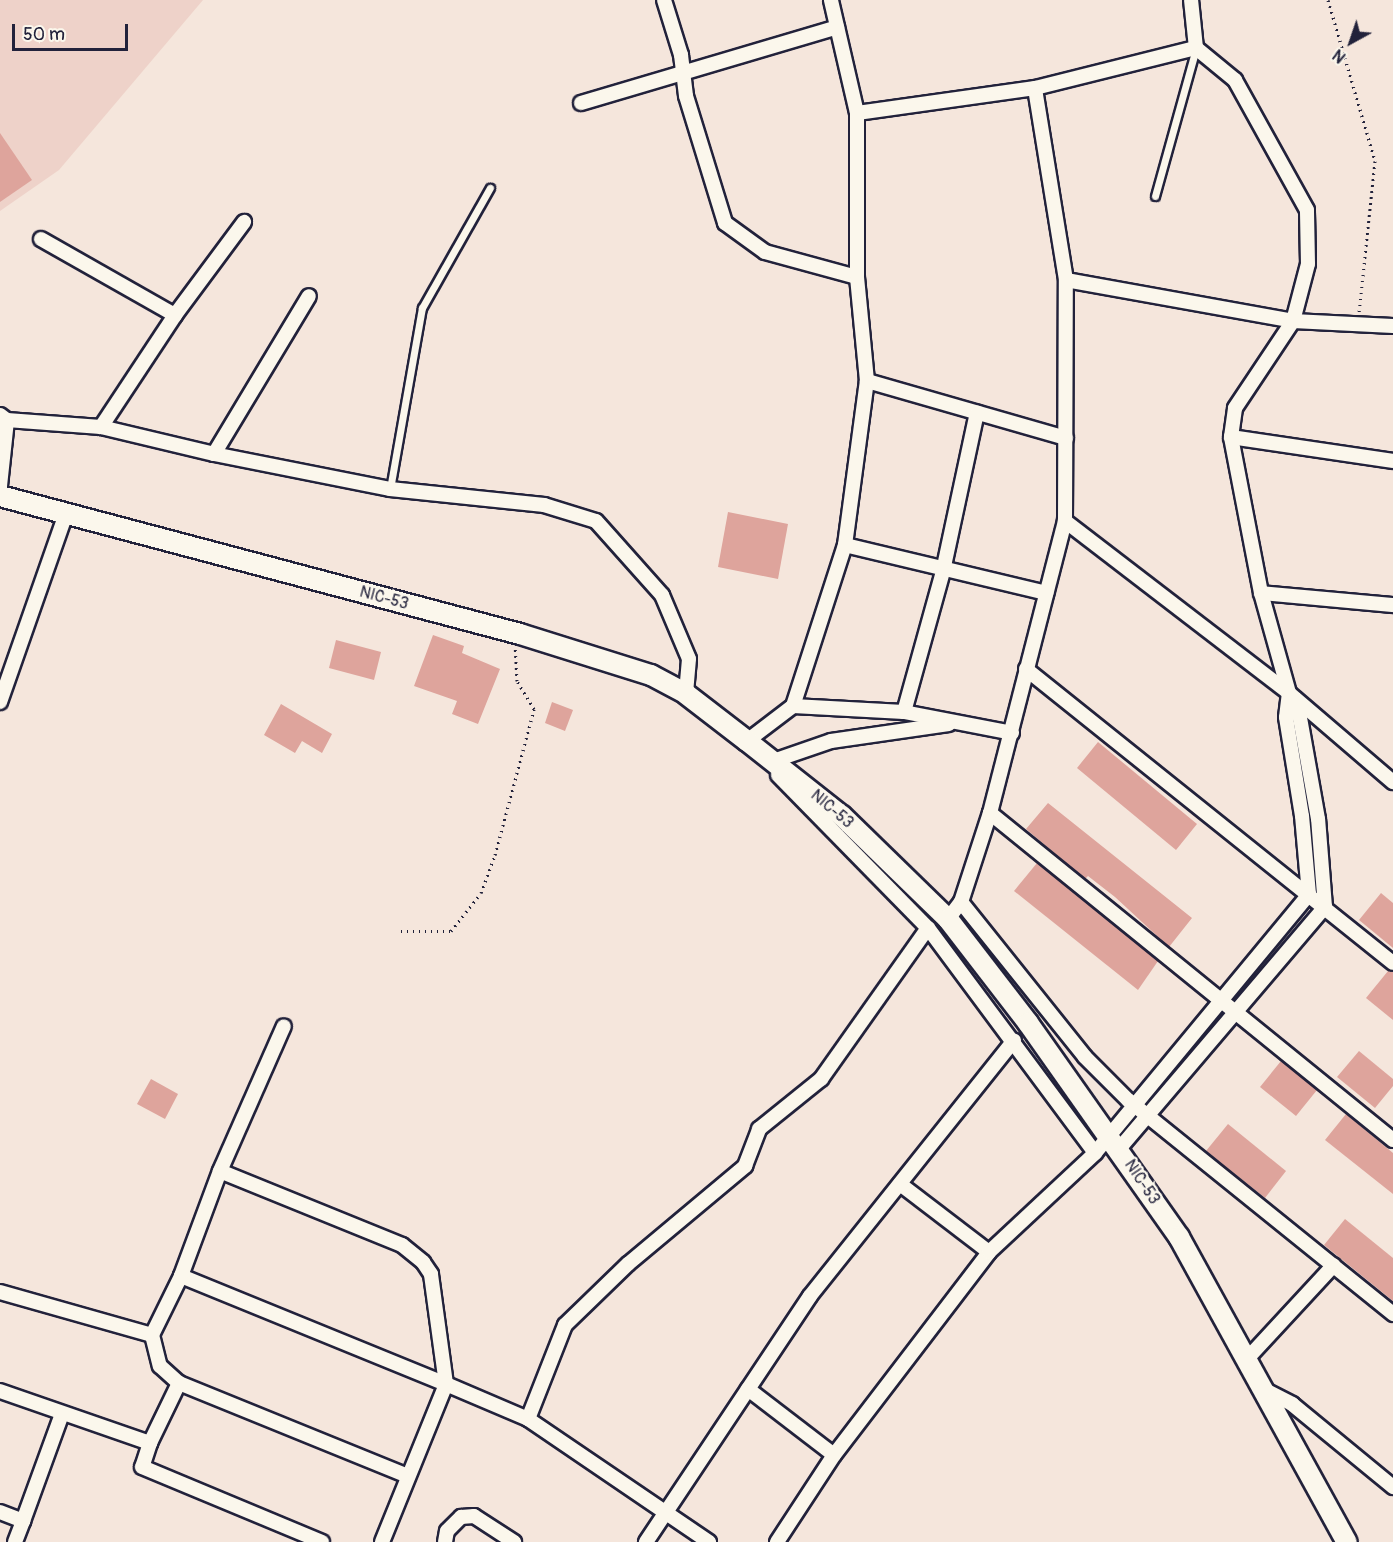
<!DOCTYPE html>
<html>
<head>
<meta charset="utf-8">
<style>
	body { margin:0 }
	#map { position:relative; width:1393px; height:1542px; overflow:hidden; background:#f5e6dc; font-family:Pangolin,sans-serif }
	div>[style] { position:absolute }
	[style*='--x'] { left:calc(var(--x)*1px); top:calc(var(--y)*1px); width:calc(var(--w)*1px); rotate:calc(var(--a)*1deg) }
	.built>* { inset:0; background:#eed2c9 }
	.building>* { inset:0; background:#dea49c }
	.path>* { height:3px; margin-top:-1.5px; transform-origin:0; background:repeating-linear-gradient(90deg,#22223b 0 1.5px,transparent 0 6px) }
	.roads { filter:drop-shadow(2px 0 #22223b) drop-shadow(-2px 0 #22223b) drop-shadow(0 2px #22223b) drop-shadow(0 -2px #22223b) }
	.lane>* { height:7px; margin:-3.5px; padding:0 3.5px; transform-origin:3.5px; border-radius:3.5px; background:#fbf7ec }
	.street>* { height:14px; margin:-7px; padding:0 7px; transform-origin:7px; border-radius:7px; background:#fbf7ec }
	.secondary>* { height:20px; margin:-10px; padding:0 10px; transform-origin:10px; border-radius:10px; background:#fbf7ec }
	span { translate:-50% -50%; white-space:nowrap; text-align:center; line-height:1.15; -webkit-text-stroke:4.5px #fbf7ec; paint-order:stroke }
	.street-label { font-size:16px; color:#22223b }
	.north { position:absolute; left:1321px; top:12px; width:60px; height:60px; -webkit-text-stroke:4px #fbf7ec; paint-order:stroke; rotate:220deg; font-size:16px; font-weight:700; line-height:24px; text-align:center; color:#22223b }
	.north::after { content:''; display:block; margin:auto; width:21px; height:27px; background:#22223b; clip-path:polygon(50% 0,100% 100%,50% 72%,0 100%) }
	.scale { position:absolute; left:12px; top:24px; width:116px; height:27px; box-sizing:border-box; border:3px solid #22223b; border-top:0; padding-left:8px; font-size:18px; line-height:21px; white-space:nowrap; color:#22223b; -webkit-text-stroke:4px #fbf7ec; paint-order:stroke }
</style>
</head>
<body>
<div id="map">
	<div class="built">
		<div style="clip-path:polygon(0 0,203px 0,59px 170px,0 211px)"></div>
	</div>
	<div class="building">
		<div style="clip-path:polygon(0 133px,32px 180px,0 202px)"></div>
		<div style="clip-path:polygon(728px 512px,788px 524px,778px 579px,718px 567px)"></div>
		<div style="clip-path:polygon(433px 635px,464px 646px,462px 653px,500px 669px,478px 724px,452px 714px,457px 701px,414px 686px)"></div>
		<div style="clip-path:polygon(336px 640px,381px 652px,374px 680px,329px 668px)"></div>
		<div style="clip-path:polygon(552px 702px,573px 710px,565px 731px,545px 723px)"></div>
		<div style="clip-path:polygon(281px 704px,332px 734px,322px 753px,302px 741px,295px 753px,264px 735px)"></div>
		<div style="clip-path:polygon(1098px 742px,1197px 824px,1176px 850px,1077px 768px)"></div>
		<div style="clip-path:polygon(1048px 803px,1192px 918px,1169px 947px,1115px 897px,1088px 876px,1085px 879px,1026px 829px)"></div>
		<div style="clip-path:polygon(1037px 863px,1158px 961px,1138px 990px,1014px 891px)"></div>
		<div style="clip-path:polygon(1381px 893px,1393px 903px,1393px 948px,1359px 920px)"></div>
		<div style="clip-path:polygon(1388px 971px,1393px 972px,1393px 1020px,1366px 998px)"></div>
		<div style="clip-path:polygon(1359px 1051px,1393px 1079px,1393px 1086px,1375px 1108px,1337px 1077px)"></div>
		<div style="clip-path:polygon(1281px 1061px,1317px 1090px,1296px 1116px,1260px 1087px)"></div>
		<div style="clip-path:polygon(151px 1079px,178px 1094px,165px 1119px,137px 1104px)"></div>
		<div style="clip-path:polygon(1346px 1114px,1393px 1153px,1393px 1194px,1325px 1140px)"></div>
		<div style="clip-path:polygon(1228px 1124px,1286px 1171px,1265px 1198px,1206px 1151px)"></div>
		<div style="clip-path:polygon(1345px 1219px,1393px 1258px,1393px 1301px,1324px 1245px)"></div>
	</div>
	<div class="path">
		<div style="--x:1328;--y:0;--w:168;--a:73.7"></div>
		<div style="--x:1375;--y:161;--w:152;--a:96"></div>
		<div style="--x:401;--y:931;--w:50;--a:0"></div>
		<div style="--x:451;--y:931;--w:48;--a:-51.7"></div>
		<div style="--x:481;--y:893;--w:40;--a:-69.8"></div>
		<div style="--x:495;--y:855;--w:151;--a:-75"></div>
		<div style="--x:534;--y:709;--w:33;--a:-121"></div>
		<div style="--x:517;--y:681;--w:33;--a:-93"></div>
	</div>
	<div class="roads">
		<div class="lane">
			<div style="--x:1155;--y:196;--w:154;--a:-74.5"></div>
			<div style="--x:390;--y:489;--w:184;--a:-80"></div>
			<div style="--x:422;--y:308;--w:138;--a:-60.5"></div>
		</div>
		<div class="street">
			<div style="--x:664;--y:0;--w:58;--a:72.8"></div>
			<div style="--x:681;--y:55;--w:41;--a:83"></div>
			<div style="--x:686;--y:96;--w:133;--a:72.9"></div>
			<div style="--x:725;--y:223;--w:49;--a:35.9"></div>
			<div style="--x:765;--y:252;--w:95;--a:15.2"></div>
			<div style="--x:581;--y:103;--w:267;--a:-16.5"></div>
			<div style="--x:857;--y:113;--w:180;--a:-8"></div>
			<div style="--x:1035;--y:88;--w:166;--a:-14"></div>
			<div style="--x:41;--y:239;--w:154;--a:29.6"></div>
			<div style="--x:1066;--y:280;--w:231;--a:10.2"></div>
			<div style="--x:1293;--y:321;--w:100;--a:2.9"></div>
			<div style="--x:867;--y:381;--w:207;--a:16"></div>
			<div style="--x:0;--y:415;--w:9;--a:36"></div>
			<div style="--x:7;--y:420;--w:94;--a:4.3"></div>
			<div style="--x:101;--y:427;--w:116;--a:13.4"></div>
			<div style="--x:214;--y:454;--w:179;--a:11.2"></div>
			<div style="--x:390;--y:489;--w:155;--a:5.9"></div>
			<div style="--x:544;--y:505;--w:54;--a:17.1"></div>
			<div style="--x:596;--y:521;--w:99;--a:48.3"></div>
			<div style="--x:662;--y:595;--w:69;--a:67.1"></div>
			<div style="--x:689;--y:659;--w:35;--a:95"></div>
			<div style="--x:101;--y:427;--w:134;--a:-56.5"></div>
			<div style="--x:175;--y:315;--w:116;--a:-53.4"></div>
			<div style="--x:1231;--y:437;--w:164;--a:8.4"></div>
			<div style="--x:214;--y:454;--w:184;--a:-59"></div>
			<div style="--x:0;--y:486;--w:66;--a:-83.9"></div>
			<div style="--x:1065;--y:521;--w:282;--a:37.5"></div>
			<div style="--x:1289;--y:693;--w:137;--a:40.6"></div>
			<div style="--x:845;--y:545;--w:207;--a:13.4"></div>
			<div style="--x:1261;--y:593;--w:133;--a:5.2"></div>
			<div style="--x:1026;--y:669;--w:470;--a:38.7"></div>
			<div style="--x:0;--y:702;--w:199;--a:-70.7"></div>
			<div style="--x:793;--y:706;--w:169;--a:-72.1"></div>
			<div style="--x:845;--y:545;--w:165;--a:-82.4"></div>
			<div style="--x:867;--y:381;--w:104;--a:-95.5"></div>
			<div style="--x:857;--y:277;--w:164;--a:-90"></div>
			<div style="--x:857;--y:113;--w:116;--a:-103"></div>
			<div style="--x:904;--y:712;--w:146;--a:-74.5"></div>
			<div style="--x:943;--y:571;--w:162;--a:-77.9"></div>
			<div style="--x:751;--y:745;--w:6;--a:-135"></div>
			<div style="--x:747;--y:741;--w:58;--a:-37.3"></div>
			<div style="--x:793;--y:706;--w:111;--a:3.1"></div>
			<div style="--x:904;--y:712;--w:110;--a:11"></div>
			<div style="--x:773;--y:761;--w:61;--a:-19"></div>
			<div style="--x:831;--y:741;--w:119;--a:-8.2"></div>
			<div style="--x:778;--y:775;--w:214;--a:45.6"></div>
			<div style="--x:928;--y:928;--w:280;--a:53.4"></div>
			<div style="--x:1095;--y:1153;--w:336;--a:-50.4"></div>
			<div style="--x:1309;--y:894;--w:78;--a:-95.1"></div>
			<div style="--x:1302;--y:816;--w:100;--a:-99.2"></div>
			<div style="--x:1286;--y:717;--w:24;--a:-83"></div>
			<div style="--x:990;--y:813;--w:519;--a:39.06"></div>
			<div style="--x:961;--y:902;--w:198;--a:51.3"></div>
			<div style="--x:1085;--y:1057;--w:61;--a:45"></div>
			<div style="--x:1128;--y:1100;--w:341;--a:38.9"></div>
			<div style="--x:948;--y:919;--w:21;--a:-53"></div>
			<div style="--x:961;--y:902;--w:94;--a:-72"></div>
			<div style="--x:990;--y:813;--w:301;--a:-75.6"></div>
			<div style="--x:1065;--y:521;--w:241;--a:-89.8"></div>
			<div style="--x:1066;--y:280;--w:194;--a:-99.2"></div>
			<div style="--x:1119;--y:1149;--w:318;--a:-49.6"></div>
			<div style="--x:1325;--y:907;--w:88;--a:-94.5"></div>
			<div style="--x:1318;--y:819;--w:103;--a:-100.1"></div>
			<div style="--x:1300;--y:718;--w:27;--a:-114"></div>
			<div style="--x:1289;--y:693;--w:104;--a:-105.6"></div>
			<div style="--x:1261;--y:593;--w:159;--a:-100.9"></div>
			<div style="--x:1231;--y:437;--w:29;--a:-82"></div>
			<div style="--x:1235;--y:408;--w:105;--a:-56.3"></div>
			<div style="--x:1293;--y:321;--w:59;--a:-75.3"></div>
			<div style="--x:1308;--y:264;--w:54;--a:-91.1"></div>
			<div style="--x:1307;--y:210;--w:149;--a:-119"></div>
			<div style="--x:1235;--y:80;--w:50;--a:-140.6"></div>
			<div style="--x:1196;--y:48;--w:48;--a:-95.9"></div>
			<div style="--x:220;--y:1171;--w:158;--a:-66.2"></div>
			<div style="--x:900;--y:1184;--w:112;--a:37.4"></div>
			<div style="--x:181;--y:1276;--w:286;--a:22.2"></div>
			<div style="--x:446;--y:1384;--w:111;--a:-97.8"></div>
			<div style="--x:431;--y:1274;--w:14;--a:-124"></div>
			<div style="--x:423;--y:1262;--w:27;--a:-141"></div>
			<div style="--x:402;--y:1245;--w:196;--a:-157.9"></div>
			<div style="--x:220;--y:1171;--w:112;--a:110.4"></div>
			<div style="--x:181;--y:1276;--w:66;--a:116.2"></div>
			<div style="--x:152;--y:1335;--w:32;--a:76"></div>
			<div style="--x:160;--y:1366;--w:25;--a:42"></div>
			<div style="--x:179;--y:1383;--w:245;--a:22.1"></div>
			<div style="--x:0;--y:1292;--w:158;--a:15.8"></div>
			<div style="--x:1246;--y:1360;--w:129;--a:-47.2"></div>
			<div style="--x:748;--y:1389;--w:108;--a:37.5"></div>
			<div style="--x:1263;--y:1389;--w:33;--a:27"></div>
			<div style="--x:1292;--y:1404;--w:131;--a:39.4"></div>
			<div style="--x:0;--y:1391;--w:159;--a:19.1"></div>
			<div style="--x:150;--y:1443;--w:25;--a:108"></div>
			<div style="--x:142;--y:1467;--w:195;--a:22.6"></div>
			<div style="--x:528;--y:1419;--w:101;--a:-68.5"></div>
			<div style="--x:565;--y:1325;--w:88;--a:-44.1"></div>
			<div style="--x:628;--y:1264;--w:153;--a:-39.9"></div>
			<div style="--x:745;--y:1166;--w:40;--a:-69"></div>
			<div style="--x:759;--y:1129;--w:80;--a:-38.9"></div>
			<div style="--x:821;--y:1079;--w:185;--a:-54.7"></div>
			<div style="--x:150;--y:1443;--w:67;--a:-64.2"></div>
			<div style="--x:0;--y:1512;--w:25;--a:21"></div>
			<div style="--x:23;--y:1521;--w:114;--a:-70"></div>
			<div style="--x:15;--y:1542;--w:22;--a:-69"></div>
			<div style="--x:382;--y:1542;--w:170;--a:-67.9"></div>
			<div style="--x:446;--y:1384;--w:89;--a:23.1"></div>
			<div style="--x:528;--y:1419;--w:219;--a:34.2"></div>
			<div style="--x:445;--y:1542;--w:11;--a:-80"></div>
			<div style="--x:447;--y:1531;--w:20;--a:-45"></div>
			<div style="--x:461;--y:1517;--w:13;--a:-4"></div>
			<div style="--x:474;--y:1516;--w:48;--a:33"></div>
			<div style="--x:646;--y:1542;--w:296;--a:-56.3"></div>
			<div style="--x:810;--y:1296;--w:327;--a:-51.4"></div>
			<div style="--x:777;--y:1542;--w:104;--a:-56.8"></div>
			<div style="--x:834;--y:1455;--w:255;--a:-52.6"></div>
			<div style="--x:989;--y:1252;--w:145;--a:-43"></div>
		</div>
		<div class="secondary">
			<div style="--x:0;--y:496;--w:538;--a:14.86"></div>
			<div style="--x:520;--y:634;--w:137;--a:17.4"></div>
			<div style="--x:651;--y:675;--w:40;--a:28"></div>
			<div style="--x:686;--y:694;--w:77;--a:37.6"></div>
			<div style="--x:747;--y:741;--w:121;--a:38.3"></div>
			<div style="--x:842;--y:816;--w:148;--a:44.2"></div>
			<div style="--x:948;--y:919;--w:131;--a:52.4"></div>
			<div style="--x:1028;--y:1023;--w:262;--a:54.8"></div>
			<div style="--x:1179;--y:1237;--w:348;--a:61.2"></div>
		</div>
	</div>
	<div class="street-label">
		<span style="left:384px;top:598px;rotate:15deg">NIC-53</span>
		<span style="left:832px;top:809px;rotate:40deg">NIC-53</span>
		<span style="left:1142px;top:1182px;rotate:56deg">NIC-53</span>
	</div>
	<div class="north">N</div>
	<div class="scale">50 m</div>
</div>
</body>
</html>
